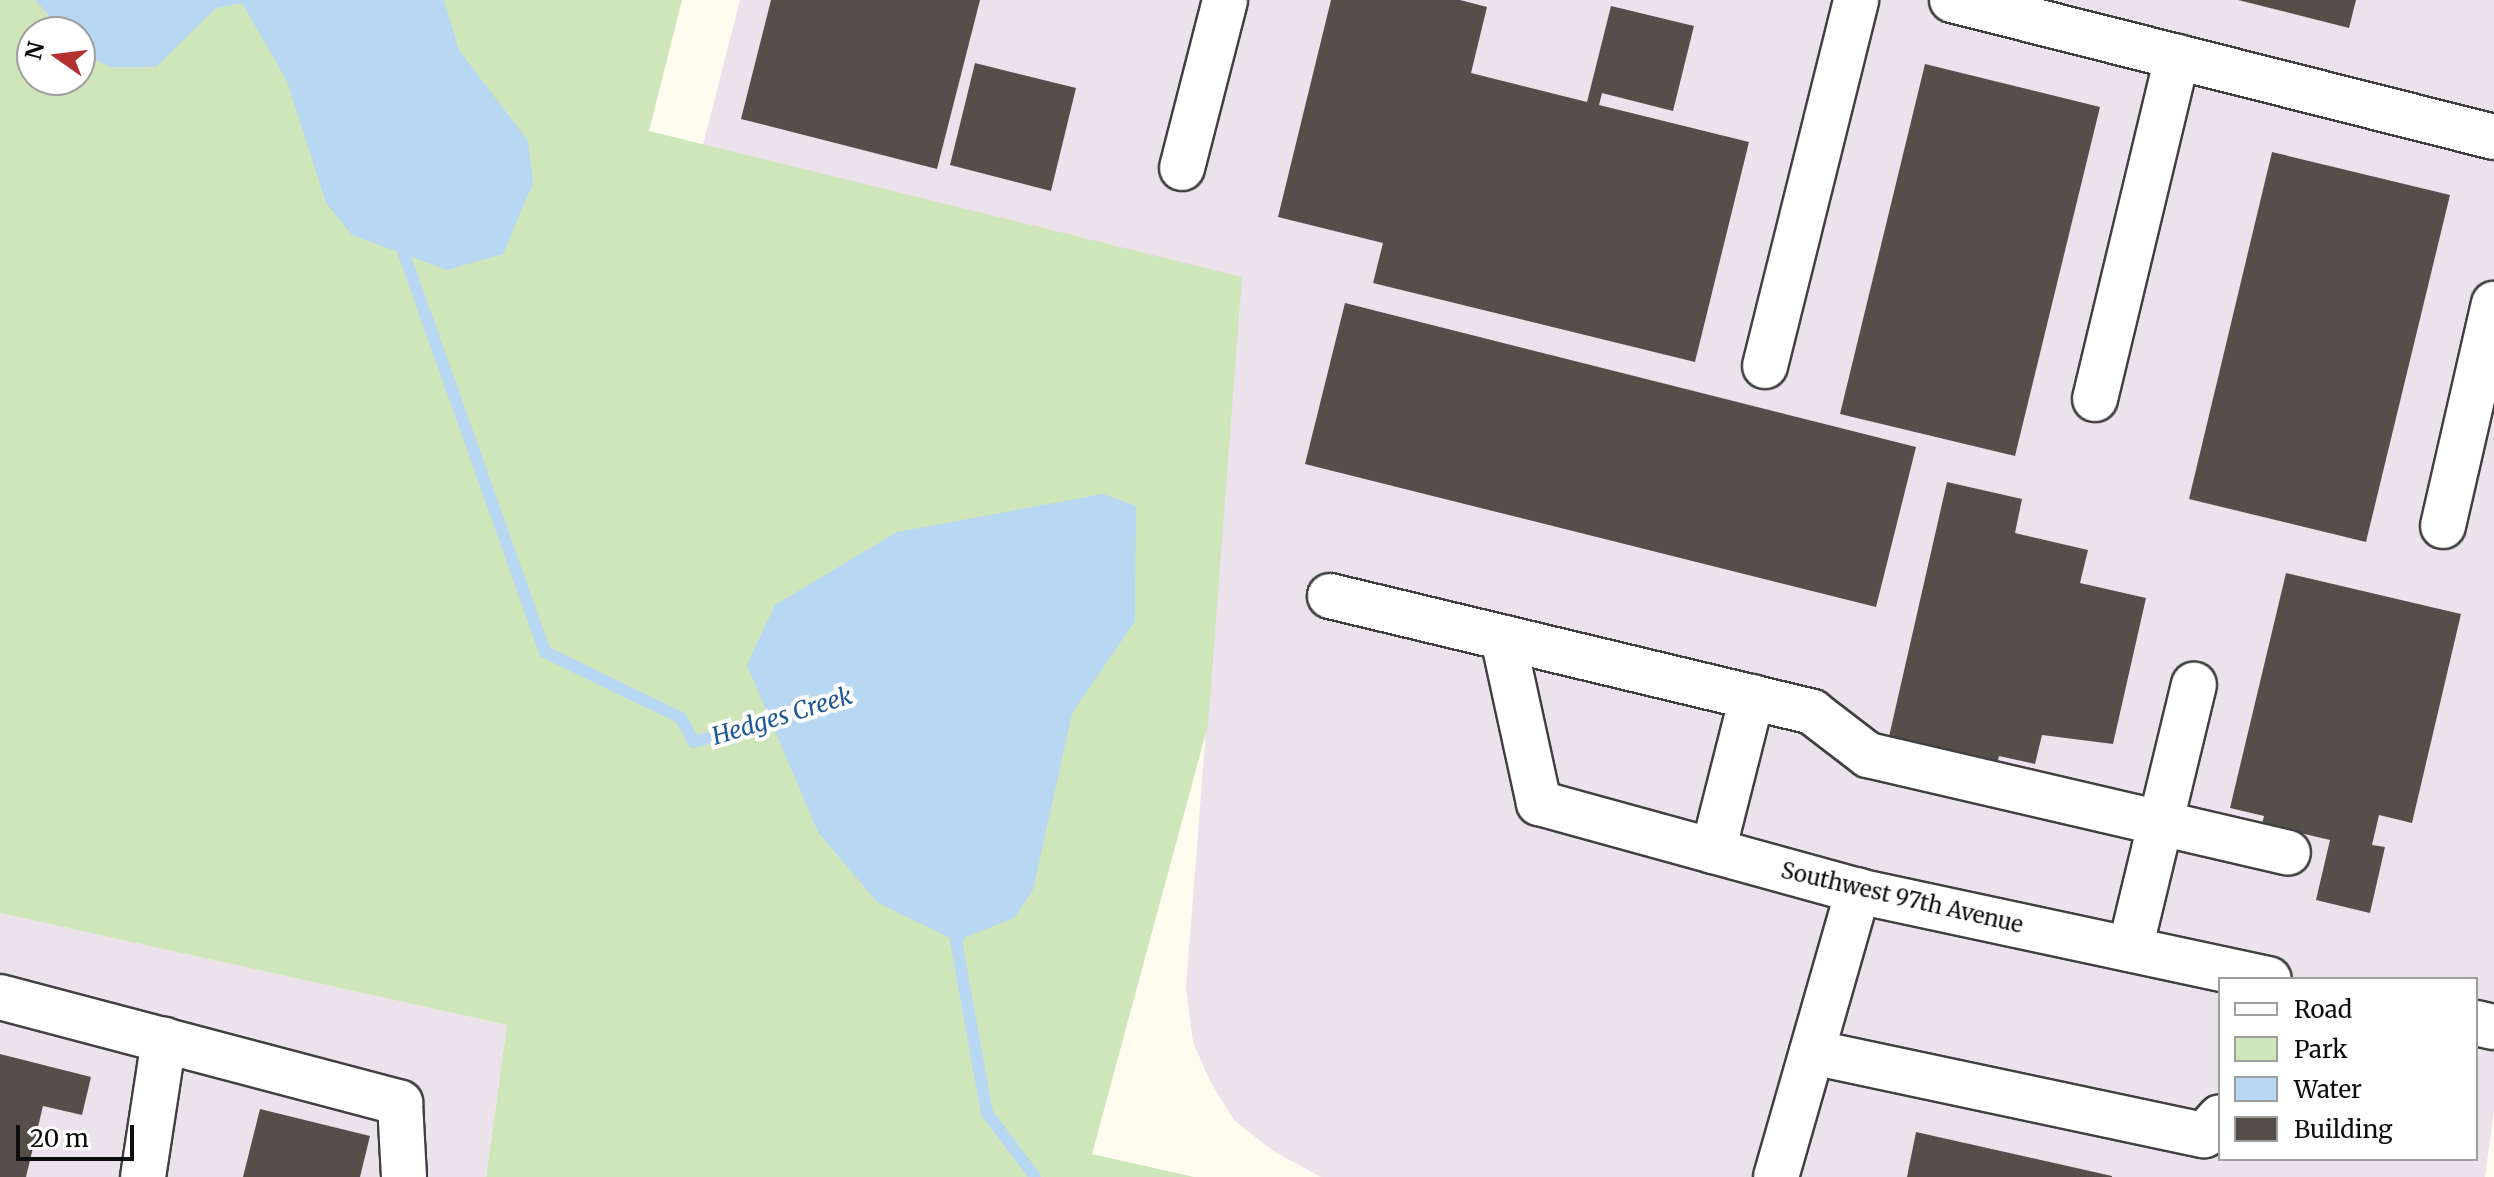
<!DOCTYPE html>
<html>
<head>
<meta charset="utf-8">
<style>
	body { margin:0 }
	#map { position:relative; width:2494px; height:1177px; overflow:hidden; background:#fefcee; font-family:Merriweather,serif }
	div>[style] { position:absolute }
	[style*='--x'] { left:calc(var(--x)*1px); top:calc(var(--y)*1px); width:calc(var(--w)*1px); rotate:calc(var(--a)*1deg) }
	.industrial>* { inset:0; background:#ebe2eb }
	.green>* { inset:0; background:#cee6ba }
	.water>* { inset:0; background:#b7d7f2 }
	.stream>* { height:12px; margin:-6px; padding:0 6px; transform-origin:6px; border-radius:6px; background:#b7d7f2 }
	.building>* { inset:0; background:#554f4a }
	.roads { filter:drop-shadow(2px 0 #404040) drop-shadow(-2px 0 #404040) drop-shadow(0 2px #404040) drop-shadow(0 -2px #404040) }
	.minor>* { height:44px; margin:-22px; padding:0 22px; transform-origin:22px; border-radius:22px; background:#fff }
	span { translate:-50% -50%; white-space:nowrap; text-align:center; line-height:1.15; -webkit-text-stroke:8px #fff; paint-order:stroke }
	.street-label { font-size:22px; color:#0d0d0d }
	.water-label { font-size:24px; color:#1f5a96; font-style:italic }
	.legend { position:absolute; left:2218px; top:977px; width:260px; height:184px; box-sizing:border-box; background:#fff; border:2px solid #9e9e9e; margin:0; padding:10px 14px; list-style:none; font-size:24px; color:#0d0d0d }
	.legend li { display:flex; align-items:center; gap:16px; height:40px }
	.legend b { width:40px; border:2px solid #9e9e9e }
	.north { position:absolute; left:16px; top:16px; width:80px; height:80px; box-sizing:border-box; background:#fff; border:2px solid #9e9e9e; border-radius:50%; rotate:284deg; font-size:22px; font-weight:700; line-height:32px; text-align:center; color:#0d0d0d }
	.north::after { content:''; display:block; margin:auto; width:28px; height:36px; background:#b3322f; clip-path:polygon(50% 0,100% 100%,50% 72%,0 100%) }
	.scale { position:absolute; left:16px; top:1125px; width:118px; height:36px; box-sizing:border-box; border:4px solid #0d0d0d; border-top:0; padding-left:10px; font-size:24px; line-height:28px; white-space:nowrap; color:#0d0d0d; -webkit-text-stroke:6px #fff; paint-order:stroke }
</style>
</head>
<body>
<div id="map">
	<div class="industrial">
		<div style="clip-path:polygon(evenodd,740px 0,2494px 0,2494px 1111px,2485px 1177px,1321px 1177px,1273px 1151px,1234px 1120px,1210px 1081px,1193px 1042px,1186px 988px,1241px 278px,703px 145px,740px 0,2220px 979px,2476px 979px,2476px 1159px,2220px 1159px,2220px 979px)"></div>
		<div style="clip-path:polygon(0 913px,507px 1025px,486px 1177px,0 1177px)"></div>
	</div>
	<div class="green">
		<div style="clip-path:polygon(evenodd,0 0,682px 0,649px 131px,1242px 277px,1208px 725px,1092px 1154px,1194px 1177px,486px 1177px,507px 1025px,0 913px,0 0,32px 32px,80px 32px,80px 80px,32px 80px,32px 32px)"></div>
	</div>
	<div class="water">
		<div style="clip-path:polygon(35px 0,444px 0,459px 50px,528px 141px,533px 183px,503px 254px,447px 270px,352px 235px,326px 203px,287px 81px,242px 3px,216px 8px,156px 67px,110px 67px,83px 53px,80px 32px,64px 32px)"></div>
		<div style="clip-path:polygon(1103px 494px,1136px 506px,1135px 621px,1072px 713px,1033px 890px,1014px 918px,956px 941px,877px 902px,818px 832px,747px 665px,775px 605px,897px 532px)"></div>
	</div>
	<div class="stream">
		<div style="--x:405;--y:238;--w:16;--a:94"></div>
		<div style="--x:404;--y:254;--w:422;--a:70.5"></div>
		<div style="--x:545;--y:652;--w:151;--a:25.9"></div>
		<div style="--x:681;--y:718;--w:27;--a:62"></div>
		<div style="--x:694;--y:742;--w:97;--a:-15.6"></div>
		<div style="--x:963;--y:929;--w:14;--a:120"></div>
		<div style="--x:956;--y:941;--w:175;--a:79.8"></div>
		<div style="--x:987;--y:1113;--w:80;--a:53.1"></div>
	</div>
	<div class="building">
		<div style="clip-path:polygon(771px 0,980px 0,937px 169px,741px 119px)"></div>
		<div style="clip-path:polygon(1331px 0,1460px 0,1487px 7px,1471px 73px,1587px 102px,1611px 6px,1694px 26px,1673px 111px,1602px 93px,1599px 105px,1749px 142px,1695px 362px,1373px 283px,1383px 243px,1278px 217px)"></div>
		<div style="clip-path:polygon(2238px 0,2356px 0,2349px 28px)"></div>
		<div style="clip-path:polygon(975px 63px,1076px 88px,1051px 191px,950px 165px)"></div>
		<div style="clip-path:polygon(1925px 64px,2100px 107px,2015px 456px,1840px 414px)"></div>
		<div style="clip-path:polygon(2272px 152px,2450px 195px,2366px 542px,2189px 499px)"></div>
		<div style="clip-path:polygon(1345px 303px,1916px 447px,1876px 607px,1305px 464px)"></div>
		<div style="clip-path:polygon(1947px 482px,2022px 499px,2015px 533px,2088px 550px,2080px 583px,2146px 598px,2113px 744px,2042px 735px,2035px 764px,1999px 756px,1997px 766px,1888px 741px)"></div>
		<div style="clip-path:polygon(2286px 573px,2461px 614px,2412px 823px,2379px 815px,2372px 845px,2385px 847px,2370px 913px,2316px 900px,2330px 840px,2262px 824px,2264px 816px,2230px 808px)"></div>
		<div style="clip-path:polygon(0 1054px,91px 1077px,82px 1115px,43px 1106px,26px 1177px,0 1177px)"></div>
		<div style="clip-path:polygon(260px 1109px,370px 1136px,360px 1177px,243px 1177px)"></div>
		<div style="clip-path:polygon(1916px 1132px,2112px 1176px,2112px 1177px,1907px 1177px)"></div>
	</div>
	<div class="roads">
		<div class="minor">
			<div style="--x:1952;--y:0;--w:559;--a:14.19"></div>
			<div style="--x:1182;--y:168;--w:173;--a:-75.6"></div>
			<div style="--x:1765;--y:366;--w:377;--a:-76"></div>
			<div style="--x:2095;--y:399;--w:352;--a:-76.5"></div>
			<div style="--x:2443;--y:526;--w:228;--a:-77.1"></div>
			<div style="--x:1330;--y:596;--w:496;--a:13.5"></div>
			<div style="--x:1812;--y:712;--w:71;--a:37.5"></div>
			<div style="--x:1868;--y:755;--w:431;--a:13.1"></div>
			<div style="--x:1503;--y:638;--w:169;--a:77.7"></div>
			<div style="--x:1539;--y:803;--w:331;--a:15.4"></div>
			<div style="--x:1858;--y:891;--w:420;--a:12.1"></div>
			<div style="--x:1713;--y:851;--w:159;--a:-75.8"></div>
			<div style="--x:2130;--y:949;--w:272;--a:-76.4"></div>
			<div style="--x:0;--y:997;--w:414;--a:14.8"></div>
			<div style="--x:400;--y:1103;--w:74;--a:86.9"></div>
			<div style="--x:2476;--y:1023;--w:18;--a:13"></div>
			<div style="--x:1812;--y:1052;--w:401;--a:12"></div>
			<div style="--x:2204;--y:1135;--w:24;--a:-48"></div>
			<div style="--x:143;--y:1177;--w:139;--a:-81.3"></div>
			<div style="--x:1776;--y:1177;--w:298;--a:-74"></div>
		</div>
	</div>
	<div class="street-label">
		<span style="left:1902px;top:898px;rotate:13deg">Southwest 97th Avenue</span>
	</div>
	<div class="water-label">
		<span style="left:782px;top:716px;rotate:-17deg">Hedges Creek</span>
	</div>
	<ul class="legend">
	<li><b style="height:10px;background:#fff"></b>Road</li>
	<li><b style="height:22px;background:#cee6ba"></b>Park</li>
	<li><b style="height:22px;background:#b7d7f2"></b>Water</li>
	<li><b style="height:22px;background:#554f4a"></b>Building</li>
	</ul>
	<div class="north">N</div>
	<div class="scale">20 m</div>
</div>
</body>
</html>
